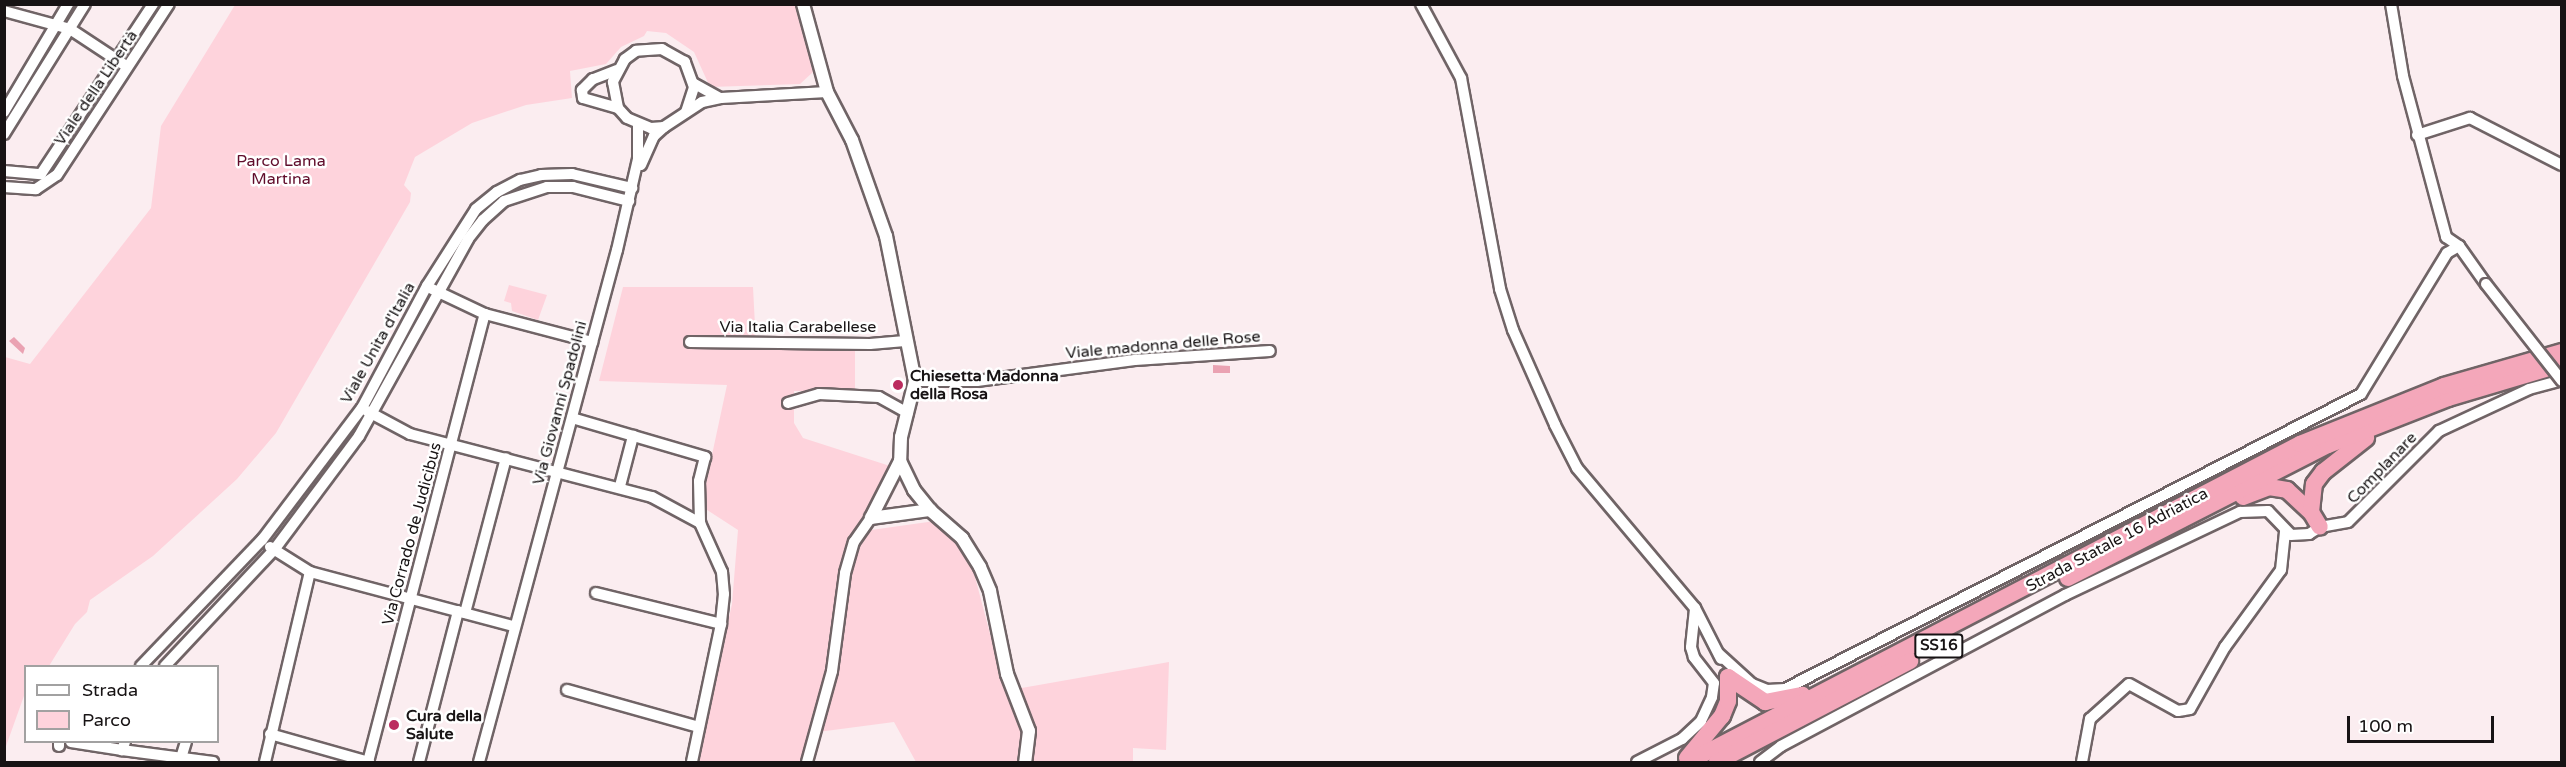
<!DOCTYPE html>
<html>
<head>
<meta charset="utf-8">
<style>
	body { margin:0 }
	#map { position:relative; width:2566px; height:767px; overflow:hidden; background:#fbedf0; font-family:"Varela Round",sans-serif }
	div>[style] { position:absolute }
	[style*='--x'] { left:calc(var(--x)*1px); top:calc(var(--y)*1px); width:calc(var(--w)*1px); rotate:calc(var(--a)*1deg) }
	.green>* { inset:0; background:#fed3dc }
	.water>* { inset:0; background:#eaa2b2 }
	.roads { filter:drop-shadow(2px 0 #706466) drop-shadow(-2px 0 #706466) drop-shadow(0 2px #706466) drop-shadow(0 -2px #706466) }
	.minor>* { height:10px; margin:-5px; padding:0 5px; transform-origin:5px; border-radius:5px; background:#fff }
	.tertiary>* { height:12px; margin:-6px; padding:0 6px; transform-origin:6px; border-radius:6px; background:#fff }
	.trunk>* { height:16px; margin:-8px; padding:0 8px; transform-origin:8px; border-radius:8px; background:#f4a7ba }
	.bridges { filter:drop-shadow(2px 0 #706466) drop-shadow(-2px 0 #706466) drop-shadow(0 2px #706466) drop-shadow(0 -2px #706466) }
	.minor-bridge>* { height:10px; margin:-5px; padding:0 5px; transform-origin:5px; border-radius:5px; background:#fff }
	.dots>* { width:16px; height:16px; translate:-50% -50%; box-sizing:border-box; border:3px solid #fff; border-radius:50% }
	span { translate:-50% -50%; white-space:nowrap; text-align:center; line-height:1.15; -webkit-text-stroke:5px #fff; paint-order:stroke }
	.shield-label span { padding:2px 4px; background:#fff; border:2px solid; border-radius:4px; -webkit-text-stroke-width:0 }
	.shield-label { font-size:15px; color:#171314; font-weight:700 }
	.street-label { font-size:16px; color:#171314 }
	.park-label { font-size:16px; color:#600c2b }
	.poi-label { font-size:16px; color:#171314; font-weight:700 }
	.left { translate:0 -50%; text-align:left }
	.frame { position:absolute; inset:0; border:6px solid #171314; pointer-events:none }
	.legend { position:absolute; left:24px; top:665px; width:195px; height:78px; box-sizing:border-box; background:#fff; border:2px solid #a2a1a1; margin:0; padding:8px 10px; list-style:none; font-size:18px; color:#171314 }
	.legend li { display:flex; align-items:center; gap:12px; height:30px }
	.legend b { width:30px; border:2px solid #a2a1a1 }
	.scale { position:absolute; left:2347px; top:716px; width:147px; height:27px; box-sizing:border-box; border:3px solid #171314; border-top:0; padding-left:8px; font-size:18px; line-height:21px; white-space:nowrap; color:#171314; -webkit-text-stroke:4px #fff; paint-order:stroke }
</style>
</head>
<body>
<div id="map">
	<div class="green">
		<div style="clip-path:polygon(235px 5px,796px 5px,813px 72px,800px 84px,710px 87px,694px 52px,666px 33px,647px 31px,644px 36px,621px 47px,606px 64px,570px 71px,572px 98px,526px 105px,472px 123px,415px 157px,404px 185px,411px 193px,410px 202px,276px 433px,237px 479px,153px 556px,90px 600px,87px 612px,75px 624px,49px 666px,26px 666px,25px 693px,5px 749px,5px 357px,30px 364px,151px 208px,161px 126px)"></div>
		<div style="clip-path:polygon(509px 285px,547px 295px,538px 320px,512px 311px,511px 303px,504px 301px)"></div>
		<div style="clip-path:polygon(623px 287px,753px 287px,756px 345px,855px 348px,855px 391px,794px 391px,794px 423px,803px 438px,890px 466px,857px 532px,935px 521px,949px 531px,974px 573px,1005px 691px,1169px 662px,1166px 750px,1133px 748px,1133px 762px,916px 762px,894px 722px,818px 732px,807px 762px,697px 762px,732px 604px,738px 530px,701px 506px,727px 385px,599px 381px)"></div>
	</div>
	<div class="water">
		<div style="clip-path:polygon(14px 337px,25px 348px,23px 354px,9px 341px)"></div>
		<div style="clip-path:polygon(1213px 365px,1230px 366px,1230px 373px,1213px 373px)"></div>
	</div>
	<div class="roads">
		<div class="minor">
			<div style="--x:1421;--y:4;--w:84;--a:61.6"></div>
			<div style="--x:1461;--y:78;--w:215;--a:79.5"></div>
			<div style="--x:1500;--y:289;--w:43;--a:72.4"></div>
			<div style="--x:1513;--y:330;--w:104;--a:66.1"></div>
			<div style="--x:1555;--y:425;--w:48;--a:62.9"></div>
			<div style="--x:1577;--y:468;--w:183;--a:49.9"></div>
			<div style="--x:1695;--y:608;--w:57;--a:63"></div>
			<div style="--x:2391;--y:4;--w:73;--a:80.5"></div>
			<div style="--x:2403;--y:76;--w:167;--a:75"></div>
			<div style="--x:2446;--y:237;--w:16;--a:35"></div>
			<div style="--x:2459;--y:246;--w:47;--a:54.6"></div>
			<div style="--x:4;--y:11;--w:68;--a:15.3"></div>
			<div style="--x:70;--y:29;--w:64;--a:33.4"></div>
			<div style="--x:617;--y:70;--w:26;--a:159"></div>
			<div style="--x:593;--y:79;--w:16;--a:135"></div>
			<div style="--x:582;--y:90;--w:8;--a:83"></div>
			<div style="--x:583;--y:98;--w:36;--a:16"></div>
			<div style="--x:693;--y:83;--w:31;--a:29"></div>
			<div style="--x:4;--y:112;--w:126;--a:-59.3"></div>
			<div style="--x:686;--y:112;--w:26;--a:-72"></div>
			<div style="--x:694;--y:87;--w:27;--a:-110"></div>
			<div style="--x:685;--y:62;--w:26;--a:-151"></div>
			<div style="--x:662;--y:49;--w:26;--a:176"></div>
			<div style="--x:636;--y:51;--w:14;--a:144"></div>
			<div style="--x:625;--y:59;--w:26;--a:118"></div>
			<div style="--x:613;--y:82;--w:26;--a:79"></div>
			<div style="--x:618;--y:108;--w:13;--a:48"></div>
			<div style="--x:627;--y:118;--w:26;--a:23"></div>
			<div style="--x:651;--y:128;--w:13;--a:-4"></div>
			<div style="--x:664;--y:127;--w:45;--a:-33.3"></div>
			<div style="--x:702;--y:102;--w:19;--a:-12"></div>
			<div style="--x:721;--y:98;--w:106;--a:-3.2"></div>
			<div style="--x:4;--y:134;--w:153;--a:-58.1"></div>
			<div style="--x:2417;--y:135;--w:56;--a:-17.8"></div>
			<div style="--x:2470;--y:118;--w:103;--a:27.1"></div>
			<div style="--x:641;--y:165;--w:32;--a:-66"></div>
			<div style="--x:654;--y:136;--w:13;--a:-42"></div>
			<div style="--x:4;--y:171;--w:37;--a:5"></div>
			<div style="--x:41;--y:174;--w:204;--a:-56.6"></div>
			<div style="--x:4;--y:187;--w:32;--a:4"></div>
			<div style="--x:36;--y:189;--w:25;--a:-34"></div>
			<div style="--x:57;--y:175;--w:204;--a:-56.8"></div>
			<div style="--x:432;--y:289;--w:59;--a:25.3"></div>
			<div style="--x:485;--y:314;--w:111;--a:14.7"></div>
			<div style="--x:690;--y:342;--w:180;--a:0.6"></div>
			<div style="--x:870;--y:344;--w:35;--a:-5"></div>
			<div style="--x:915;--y:381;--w:62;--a:0"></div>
			<div style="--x:977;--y:381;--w:159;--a:-7.6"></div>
			<div style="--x:1135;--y:360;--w:135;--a:-3.8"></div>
			<div style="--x:788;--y:403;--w:32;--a:-16"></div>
			<div style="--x:819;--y:394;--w:60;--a:2.9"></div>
			<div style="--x:879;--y:397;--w:33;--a:29"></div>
			<div style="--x:367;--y:411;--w:49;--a:28.1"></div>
			<div style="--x:410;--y:434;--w:250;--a:14.6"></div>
			<div style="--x:652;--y:497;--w:55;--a:28.4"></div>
			<div style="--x:700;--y:523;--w:54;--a:65.8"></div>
			<div style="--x:722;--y:572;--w:22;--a:85"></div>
			<div style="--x:724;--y:594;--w:30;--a:96"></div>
			<div style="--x:721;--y:624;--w:141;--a:101.9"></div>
			<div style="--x:572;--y:418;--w:139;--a:16.3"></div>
			<div style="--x:705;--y:457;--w:25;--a:104"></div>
			<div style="--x:699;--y:481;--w:42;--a:88.6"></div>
			<div style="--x:620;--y:486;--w:52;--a:-75.4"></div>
			<div style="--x:270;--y:547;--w:47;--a:32"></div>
			<div style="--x:310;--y:572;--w:210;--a:14.9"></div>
			<div style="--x:596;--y:593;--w:129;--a:13.9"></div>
			<div style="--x:465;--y:613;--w:160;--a:-75.2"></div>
			<div style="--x:1719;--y:654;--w:45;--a:42.3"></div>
			<div style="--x:1752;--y:684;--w:16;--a:22"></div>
			<div style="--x:1767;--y:690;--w:18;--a:-3"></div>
			<div style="--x:1785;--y:689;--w:647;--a:-27.12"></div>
			<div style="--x:2361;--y:394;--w:165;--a:-58.6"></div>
			<div style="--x:2447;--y:253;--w:14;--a:-30"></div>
			<div style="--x:141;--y:666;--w:175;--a:-46.2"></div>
			<div style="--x:262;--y:540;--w:166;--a:-52.9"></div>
			<div style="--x:362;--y:408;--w:138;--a:-62"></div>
			<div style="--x:427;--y:286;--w:91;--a:-57.5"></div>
			<div style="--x:476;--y:209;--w:27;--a:-39"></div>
			<div style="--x:497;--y:192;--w:26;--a:-28"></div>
			<div style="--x:520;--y:180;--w:22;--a:-13"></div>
			<div style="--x:541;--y:175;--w:31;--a:-2"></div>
			<div style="--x:572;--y:174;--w:62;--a:13.1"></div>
			<div style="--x:165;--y:666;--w:159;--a:-46.8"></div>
			<div style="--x:274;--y:550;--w:142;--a:-53.3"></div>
			<div style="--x:359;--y:436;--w:225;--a:-61"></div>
			<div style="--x:468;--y:239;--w:24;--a:-52"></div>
			<div style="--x:483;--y:220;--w:28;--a:-42"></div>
			<div style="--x:504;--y:201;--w:45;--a:-18"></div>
			<div style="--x:547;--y:187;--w:26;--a:0"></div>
			<div style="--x:573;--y:187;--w:58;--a:14"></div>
			<div style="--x:567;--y:690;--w:137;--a:15.7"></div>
			<div style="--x:270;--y:734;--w:103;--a:15.8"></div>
			<div style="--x:59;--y:742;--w:4;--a:90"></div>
			<div style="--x:71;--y:742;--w:52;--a:8.9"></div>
			<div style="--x:125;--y:742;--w:9;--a:111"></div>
			<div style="--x:122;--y:750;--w:92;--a:7.5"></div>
			<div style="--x:181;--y:758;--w:17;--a:-73"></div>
			<div style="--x:265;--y:762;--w:195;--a:-76.7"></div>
			<div style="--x:368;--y:762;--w:463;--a:-75.4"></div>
			<div style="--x:419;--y:762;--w:156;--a:-75.5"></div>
			<div style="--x:479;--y:762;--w:530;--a:-74.92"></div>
			<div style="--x:617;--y:250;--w:93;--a:-77"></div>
			<div style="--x:638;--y:159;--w:34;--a:-90"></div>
			<div style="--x:807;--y:762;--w:94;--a:-74.6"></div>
			<div style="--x:832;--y:671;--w:99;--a:-82.4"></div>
			<div style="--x:845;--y:573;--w:32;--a:-74"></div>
			<div style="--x:854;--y:542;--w:29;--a:-55"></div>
			<div style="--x:1637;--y:762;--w:51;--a:-27.1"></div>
			<div style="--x:1682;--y:739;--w:26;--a:-43"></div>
			<div style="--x:1701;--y:721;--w:26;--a:-65"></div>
			<div style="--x:1712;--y:697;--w:14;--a:-82"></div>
			<div style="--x:1714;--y:683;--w:33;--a:-128"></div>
			<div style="--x:1694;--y:657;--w:10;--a:-107"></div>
			<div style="--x:1691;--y:647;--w:39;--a:-84"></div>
			<div style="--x:1760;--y:762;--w:26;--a:-37"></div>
			<div style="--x:1781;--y:746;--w:322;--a:-28"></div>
			<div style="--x:2065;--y:595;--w:194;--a:-25.4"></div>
			<div style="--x:2240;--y:512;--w:28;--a:-2"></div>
			<div style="--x:2268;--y:511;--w:33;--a:46"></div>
			<div style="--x:2291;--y:535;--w:18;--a:-3"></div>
			<div style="--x:2309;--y:534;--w:13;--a:-32"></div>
			<div style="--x:2320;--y:527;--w:28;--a:-10"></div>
			<div style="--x:2348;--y:522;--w:129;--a:-45"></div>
			<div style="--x:2439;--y:431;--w:99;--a:-25"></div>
			<div style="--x:2529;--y:389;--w:34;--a:-15"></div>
			<div style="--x:2082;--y:762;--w:44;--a:-79.5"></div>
			<div style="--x:2090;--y:719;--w:52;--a:-41.9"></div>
			<div style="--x:2129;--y:684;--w:56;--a:28.9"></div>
			<div style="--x:2178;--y:711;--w:12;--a:-9"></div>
			<div style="--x:2190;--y:709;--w:71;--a:-60.6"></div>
			<div style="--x:2225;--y:647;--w:95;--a:-54"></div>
			<div style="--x:2281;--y:570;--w:39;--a:-84"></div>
		</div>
		<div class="tertiary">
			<div style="--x:803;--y:4;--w:91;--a:74.7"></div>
			<div style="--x:827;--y:92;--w:54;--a:62.5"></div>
			<div style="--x:852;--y:140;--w:102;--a:70.5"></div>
			<div style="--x:886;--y:236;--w:148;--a:78.7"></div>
			<div style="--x:915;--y:381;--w:58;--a:104"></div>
			<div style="--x:901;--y:437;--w:24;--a:92"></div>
			<div style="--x:900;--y:461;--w:64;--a:117"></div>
			<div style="--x:900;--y:461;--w:32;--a:64"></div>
			<div style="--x:914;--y:490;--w:26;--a:51"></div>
			<div style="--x:930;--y:510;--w:43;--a:41.2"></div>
			<div style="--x:962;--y:538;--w:34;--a:58"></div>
			<div style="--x:980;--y:567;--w:26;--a:67"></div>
			<div style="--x:990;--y:591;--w:85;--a:78.4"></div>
			<div style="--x:1007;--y:674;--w:61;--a:68.9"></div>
			<div style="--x:1029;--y:731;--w:31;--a:97"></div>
			<div style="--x:871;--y:518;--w:60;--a:-7.7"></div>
		</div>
		<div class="trunk">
			<div style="--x:2243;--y:497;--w:28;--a:-21"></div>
			<div style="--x:2269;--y:487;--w:18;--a:9"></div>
			<div style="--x:2287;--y:490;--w:33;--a:43"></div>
			<div style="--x:2311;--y:512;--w:17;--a:59"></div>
			<div style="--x:2311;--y:512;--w:28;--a:-84"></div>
			<div style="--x:2314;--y:484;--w:15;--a:-53"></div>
			<div style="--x:2323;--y:472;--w:55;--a:-38.3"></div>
			<div style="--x:2068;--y:578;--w:292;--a:-27.1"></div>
			<div style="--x:2328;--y:445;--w:129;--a:-21.4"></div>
			<div style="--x:2448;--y:398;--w:119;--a:-16.6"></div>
			<div style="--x:1728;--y:677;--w:45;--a:34"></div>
			<div style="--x:1765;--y:702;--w:38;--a:-11"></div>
			<div style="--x:1687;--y:758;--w:55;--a:-50.2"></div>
			<div style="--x:1722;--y:716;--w:16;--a:-68"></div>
			<div style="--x:1728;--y:701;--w:24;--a:-90"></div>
			<div style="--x:1688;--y:762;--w:690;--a:-27.46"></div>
			<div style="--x:2300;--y:444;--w:155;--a:-21.9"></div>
			<div style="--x:2444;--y:386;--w:123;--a:-16.1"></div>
			<div style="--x:1717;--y:762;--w:218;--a:-27.6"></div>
		</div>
	</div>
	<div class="bridges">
		<div class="minor-bridge">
			<div style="--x:2486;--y:284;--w:123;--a:51.9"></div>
		</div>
	</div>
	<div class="dots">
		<div style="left:898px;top:385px;background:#bb2d5f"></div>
		<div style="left:394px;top:725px;background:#bb2d5f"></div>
	</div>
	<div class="shield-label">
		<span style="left:1939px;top:646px">SS16</span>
	</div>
	<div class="street-label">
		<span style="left:96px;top:88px;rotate:-56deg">Viale della Libertà</span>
		<span style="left:798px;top:327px">Via Italia Carabellese</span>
		<span style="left:378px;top:343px;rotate:-61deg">Viale Unita d'Italia</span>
		<span style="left:1163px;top:345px;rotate:-5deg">Viale madonna delle Rose</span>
		<span style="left:560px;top:403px;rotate:-75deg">Via Giovanni Spadolini</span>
		<span style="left:2382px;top:468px;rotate:-46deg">Complanare</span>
		<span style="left:412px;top:534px;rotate:-75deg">Via Corrado de Judicibus</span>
		<span style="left:2117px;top:540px;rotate:-28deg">Strada Statale 16 Adriatica</span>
	</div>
	<div class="park-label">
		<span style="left:281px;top:170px">Parco Lama<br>Martina</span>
	</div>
	<div class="poi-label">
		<span class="left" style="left:910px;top:385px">Chiesetta Madonna<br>della Rosa</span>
		<span class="left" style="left:406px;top:725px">Cura della<br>Salute</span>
	</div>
	<div class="frame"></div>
	<ul class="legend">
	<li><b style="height:8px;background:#fff"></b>Strada</li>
	<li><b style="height:16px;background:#fed3dc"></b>Parco</li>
	</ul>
	<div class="scale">100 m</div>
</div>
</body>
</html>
